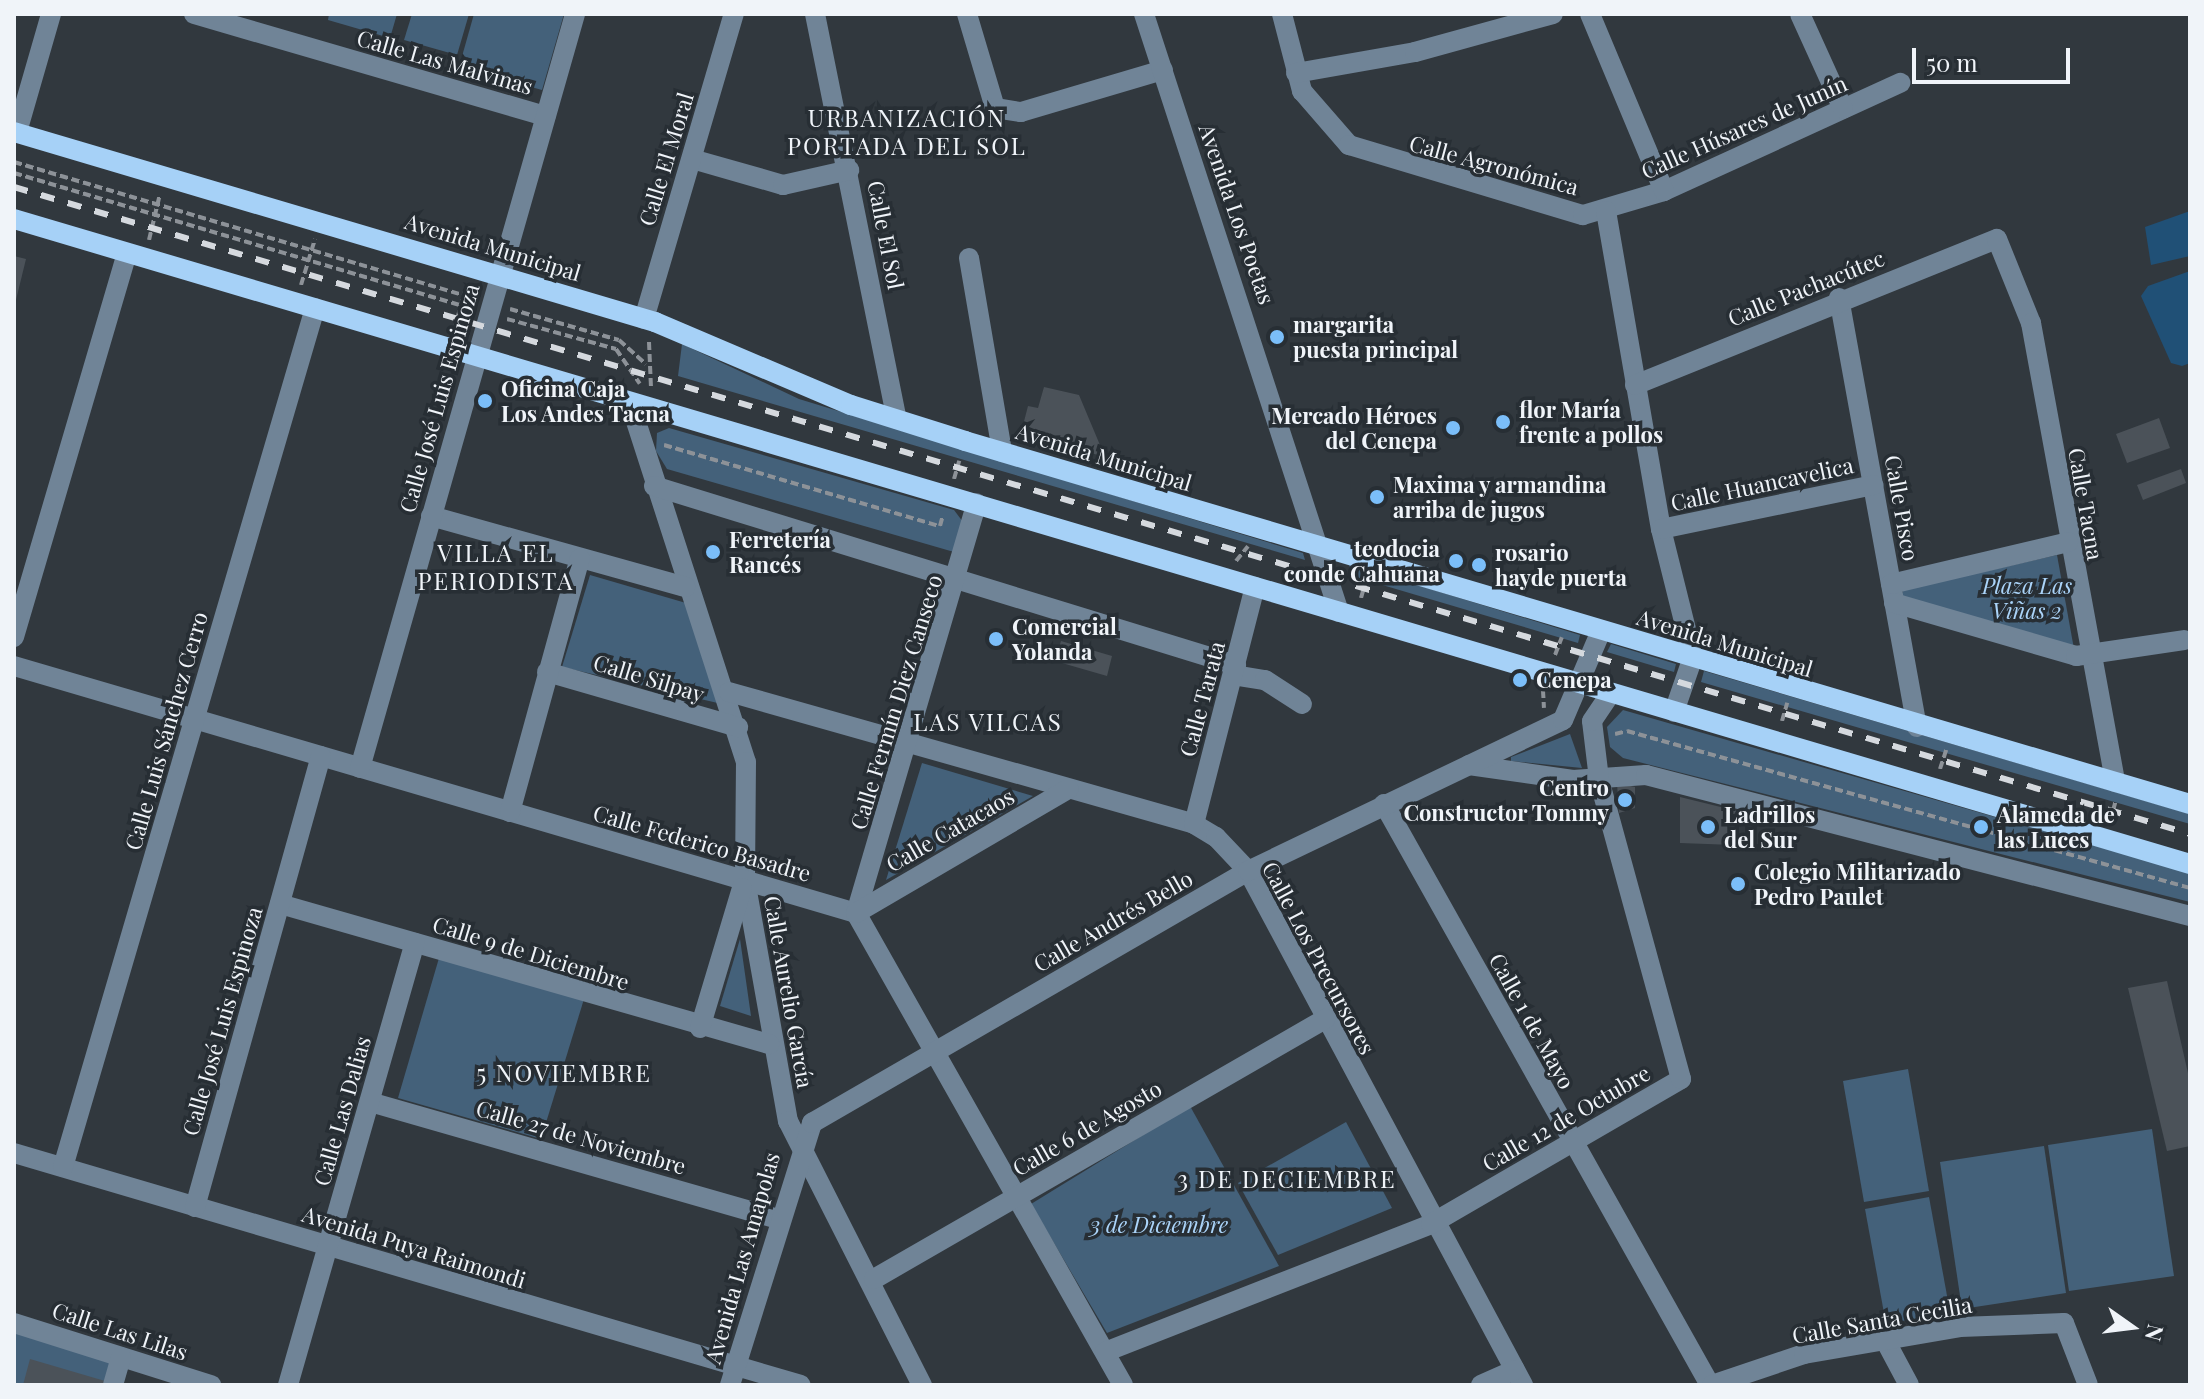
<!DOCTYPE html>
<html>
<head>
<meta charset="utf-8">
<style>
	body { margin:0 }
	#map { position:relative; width:2204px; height:1399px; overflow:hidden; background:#31383e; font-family:"Playfair Display",serif }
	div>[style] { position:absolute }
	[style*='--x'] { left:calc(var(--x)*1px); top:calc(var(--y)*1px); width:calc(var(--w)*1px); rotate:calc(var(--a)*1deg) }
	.green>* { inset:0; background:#44617a }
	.water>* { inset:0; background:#205076 }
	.building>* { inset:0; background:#4b5259 }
	.path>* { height:4px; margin-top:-2px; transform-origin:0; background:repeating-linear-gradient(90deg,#8d9298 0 8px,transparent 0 12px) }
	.minor>* { height:20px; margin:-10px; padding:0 10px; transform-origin:10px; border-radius:10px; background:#708497 }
	.major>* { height:20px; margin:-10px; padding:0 10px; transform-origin:10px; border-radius:10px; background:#a6d1f7 }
	.rail>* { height:6px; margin-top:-3px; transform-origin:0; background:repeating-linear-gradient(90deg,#d5d9de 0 14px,transparent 0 28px) }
	.dots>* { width:22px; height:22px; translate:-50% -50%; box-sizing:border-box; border:4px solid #272e34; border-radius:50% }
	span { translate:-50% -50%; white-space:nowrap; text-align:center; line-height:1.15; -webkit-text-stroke:7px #272e34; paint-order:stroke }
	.street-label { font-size:22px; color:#f0f4f9 }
	.poi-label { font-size:22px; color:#f0f4f9; font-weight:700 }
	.left { translate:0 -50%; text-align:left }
	.right { translate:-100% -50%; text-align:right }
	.park-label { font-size:22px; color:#abd4f9; font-style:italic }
	.neighbourhood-label { font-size:24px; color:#f0f4f9; letter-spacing:2px }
	.frame { position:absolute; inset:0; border:16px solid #f0f4f9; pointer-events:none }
	.north { position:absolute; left:2092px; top:1287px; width:80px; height:80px; -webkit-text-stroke:6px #272e34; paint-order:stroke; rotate:104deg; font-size:22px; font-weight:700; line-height:32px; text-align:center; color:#f0f4f9 }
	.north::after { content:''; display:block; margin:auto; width:28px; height:36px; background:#f0f4f9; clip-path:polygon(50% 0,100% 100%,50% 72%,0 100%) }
	.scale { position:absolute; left:1912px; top:48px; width:158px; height:36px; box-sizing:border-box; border:4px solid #f0f4f9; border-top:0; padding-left:10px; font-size:24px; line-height:28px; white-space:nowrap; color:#f0f4f9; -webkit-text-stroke:6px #272e34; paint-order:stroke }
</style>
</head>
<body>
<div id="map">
	<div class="green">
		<div style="clip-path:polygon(329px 14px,397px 14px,390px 38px,328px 20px)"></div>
		<div style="clip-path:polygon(412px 14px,469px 14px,457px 55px,404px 40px)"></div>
		<div style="clip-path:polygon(474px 14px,564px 14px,542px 90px,459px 67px)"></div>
		<div style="clip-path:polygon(682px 344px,799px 399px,1303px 553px,1305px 560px,678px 376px)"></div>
		<div style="clip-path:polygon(669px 428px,954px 510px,963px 522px,954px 552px,667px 469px,656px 451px,657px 433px)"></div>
		<div style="clip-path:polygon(2057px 555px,2074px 649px,1901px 600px,1903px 590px)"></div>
		<div style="clip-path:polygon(1349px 564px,1580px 635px,1578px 643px,1352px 576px)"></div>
		<div style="clip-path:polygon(590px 575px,686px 603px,722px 704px,562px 667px)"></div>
		<div style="clip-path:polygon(1611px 644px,1676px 664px,1674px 672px,1607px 652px)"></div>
		<div style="clip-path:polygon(1704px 671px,2190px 814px,2190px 824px,1701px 682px)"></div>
		<div style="clip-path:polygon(1623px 710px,2190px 873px,2190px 902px,1623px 758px,1610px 747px,1607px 727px)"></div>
		<div style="clip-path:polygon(1570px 734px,1582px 768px,1511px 761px,1511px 757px)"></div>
		<div style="clip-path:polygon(922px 763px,1033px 796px,886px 880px)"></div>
		<div style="clip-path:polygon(740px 939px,751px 1016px,720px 1006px)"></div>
		<div style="clip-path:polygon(439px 958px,584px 999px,541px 1139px,398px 1098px)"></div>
		<div style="clip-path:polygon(1908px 1069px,1929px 1191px,1864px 1202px,1843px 1081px)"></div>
		<div style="clip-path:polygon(1190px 1106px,1279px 1266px,1107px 1333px,1031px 1204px)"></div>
		<div style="clip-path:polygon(1346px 1122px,1392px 1208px,1278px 1255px,1238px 1183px)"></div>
		<div style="clip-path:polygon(2152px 1129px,2174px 1276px,2069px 1291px,2048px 1145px)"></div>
		<div style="clip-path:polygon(2044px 1146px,2066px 1293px,1962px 1309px,1940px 1162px)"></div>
		<div style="clip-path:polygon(1929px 1197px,1950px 1312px,1886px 1324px,1865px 1209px)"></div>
		<div style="clip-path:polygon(14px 1332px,111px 1361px,104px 1385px,14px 1385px)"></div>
	</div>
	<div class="water">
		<div style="clip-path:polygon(2190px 211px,2190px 256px,2151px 265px,2145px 227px)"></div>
		<div style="clip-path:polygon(2190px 271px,2190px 363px,2182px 366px,2171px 363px,2141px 296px,2148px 286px)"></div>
	</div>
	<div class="building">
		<div style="clip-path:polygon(14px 256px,26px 259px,15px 304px,14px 304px)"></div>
		<div style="clip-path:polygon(1044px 387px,1079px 395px,1105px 457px,1021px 433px,1028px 406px,1038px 408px)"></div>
		<div style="clip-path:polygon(2159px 418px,2170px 448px,2127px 463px,2116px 434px)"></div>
		<div style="clip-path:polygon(2181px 469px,2186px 483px,2143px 500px,2137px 485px)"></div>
		<div style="clip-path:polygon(1061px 641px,1112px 656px,1107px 676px,1055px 661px)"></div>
		<div style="clip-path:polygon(1617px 783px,1635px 787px,1635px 808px,1619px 813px)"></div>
		<div style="clip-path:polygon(1680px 797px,1737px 811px,1734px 845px,1680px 843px)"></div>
		<div style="clip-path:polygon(2167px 981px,2190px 1082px,2190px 1146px,2167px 1151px,2128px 988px)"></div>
		<div style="clip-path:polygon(30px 1359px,105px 1381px,104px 1385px,23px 1385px)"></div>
	</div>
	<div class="path">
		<div style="--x:14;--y:162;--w:480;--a:16.5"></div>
		<div style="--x:14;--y:173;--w:478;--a:16.5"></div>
		<div style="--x:149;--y:240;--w:47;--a:-76.6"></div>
		<div style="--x:301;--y:285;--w:48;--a:-73.1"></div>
		<div style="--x:510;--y:309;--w:113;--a:15.9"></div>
		<div style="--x:619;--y:340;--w:36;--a:42"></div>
		<div style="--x:507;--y:319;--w:113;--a:15.4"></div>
		<div style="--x:616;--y:349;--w:42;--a:55.6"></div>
		<div style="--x:454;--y:330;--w:48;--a:-74.2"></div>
		<div style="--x:649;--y:342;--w:46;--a:87.5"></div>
		<div style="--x:664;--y:445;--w:288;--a:16.4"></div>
		<div style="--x:940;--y:526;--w:11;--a:-75"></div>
		<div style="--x:954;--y:479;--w:19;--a:-74"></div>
		<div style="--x:1236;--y:561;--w:19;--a:-51"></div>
		<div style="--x:1361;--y:598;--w:19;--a:-74"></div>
		<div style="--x:1555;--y:655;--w:19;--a:-69"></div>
		<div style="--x:1543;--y:690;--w:18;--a:87"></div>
		<div style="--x:1782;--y:721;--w:19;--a:-74"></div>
		<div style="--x:1615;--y:734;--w:12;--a:-14"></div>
		<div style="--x:1627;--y:731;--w:584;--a:15.58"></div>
		<div style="--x:1940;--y:769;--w:20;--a:-72"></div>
		<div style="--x:2110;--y:822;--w:23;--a:-75"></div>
	</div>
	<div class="minor">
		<div style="--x:194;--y:14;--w:366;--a:16.2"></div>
		<div style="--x:815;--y:14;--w:413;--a:78.6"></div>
		<div style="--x:967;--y:14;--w:98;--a:73.4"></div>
		<div style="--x:995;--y:108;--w:26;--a:9"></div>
		<div style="--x:1021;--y:112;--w:148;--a:-16.5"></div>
		<div style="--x:1144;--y:14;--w:629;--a:71.94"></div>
		<div style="--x:1282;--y:14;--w:80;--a:75.4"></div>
		<div style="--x:1302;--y:91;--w:72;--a:49"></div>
		<div style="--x:1349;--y:145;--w:244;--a:16.7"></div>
		<div style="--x:1583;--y:215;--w:84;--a:-16.5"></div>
		<div style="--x:1664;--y:191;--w:260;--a:-24.6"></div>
		<div style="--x:1590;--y:14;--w:192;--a:67.3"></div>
		<div style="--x:1800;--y:14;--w:104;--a:65.6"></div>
		<div style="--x:1296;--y:73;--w:121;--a:-10"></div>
		<div style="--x:1415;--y:52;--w:143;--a:-15.4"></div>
		<div style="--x:17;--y:132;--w:123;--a:-73.9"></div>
		<div style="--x:692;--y:159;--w:95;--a:15.9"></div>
		<div style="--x:783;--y:185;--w:68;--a:-12.8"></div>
		<div style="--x:1606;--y:211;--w:323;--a:80.2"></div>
		<div style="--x:1661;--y:529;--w:132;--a:76"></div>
		<div style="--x:1693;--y:657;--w:58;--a:109.1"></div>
		<div style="--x:969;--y:258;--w:197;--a:80.3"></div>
		<div style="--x:1839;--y:298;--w:436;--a:79.7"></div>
		<div style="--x:644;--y:319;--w:318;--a:-73.6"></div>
		<div style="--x:1635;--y:385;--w:390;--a:-22"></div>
		<div style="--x:1997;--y:239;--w:91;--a:68"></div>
		<div style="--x:2031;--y:323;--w:467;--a:79.6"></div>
		<div style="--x:630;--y:403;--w:377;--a:72.1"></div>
		<div style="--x:746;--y:762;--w:118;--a:90.5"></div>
		<div style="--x:745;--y:880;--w:245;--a:79.9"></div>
		<div style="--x:788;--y:1121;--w:296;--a:63.1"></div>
		<div style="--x:654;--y:486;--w:609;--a:17.1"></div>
		<div style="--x:431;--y:516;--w:264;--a:15.6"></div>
		<div style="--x:1661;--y:529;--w:217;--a:-11.7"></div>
		<div style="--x:1891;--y:584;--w:182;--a:-13.3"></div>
		<div style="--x:1894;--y:603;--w:190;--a:16.2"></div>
		<div style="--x:2076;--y:656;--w:109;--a:-8.4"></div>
		<div style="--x:14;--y:637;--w:400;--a:-73.6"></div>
		<div style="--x:14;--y:666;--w:877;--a:16.35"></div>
		<div style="--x:856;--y:913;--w:542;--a:60.5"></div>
		<div style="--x:547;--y:672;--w:199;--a:16.1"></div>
		<div style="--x:1233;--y:675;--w:32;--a:9"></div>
		<div style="--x:1265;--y:680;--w:44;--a:33"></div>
		<div style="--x:729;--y:692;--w:483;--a:15.8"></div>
		<div style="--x:1194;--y:824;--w:26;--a:31"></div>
		<div style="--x:1216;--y:837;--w:47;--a:46.7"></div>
		<div style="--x:1248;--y:871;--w:583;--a:61.85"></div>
		<div style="--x:1469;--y:765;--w:105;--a:8.2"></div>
		<div style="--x:1573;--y:780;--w:73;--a:-3.9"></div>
		<div style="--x:1646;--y:775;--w:562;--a:14.53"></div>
		<div style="--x:360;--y:768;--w:784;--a:-74.08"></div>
		<div style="--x:1384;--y:804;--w:666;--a:60.7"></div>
		<div style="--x:510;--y:812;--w:263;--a:-74.6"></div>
		<div style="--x:1194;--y:824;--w:245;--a:-75.6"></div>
		<div style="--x:280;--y:904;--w:509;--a:15.98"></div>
		<div style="--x:856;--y:913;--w:427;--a:-73.6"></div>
		<div style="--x:856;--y:913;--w:246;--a:-30.3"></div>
		<div style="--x:700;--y:1028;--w:146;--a:-73.3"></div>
		<div style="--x:370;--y:1102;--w:424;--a:16"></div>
		<div style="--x:14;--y:1153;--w:820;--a:16.43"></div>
		<div style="--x:63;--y:1167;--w:895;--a:-73.65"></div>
		<div style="--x:195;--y:1207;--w:468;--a:-74.4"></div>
		<div style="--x:874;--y:1279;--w:521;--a:-29.96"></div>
		<div style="--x:14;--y:1323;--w:207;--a:17.5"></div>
		<div style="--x:1885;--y:1340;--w:51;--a:61.9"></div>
		<div style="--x:1105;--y:1352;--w:350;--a:-21.4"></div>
		<div style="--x:1431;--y:1224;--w:289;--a:-30.1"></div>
		<div style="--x:1681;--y:1079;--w:311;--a:-105.3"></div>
		<div style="--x:1599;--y:779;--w:58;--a:-96.9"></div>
		<div style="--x:1592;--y:721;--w:32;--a:-56"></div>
		<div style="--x:113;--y:1385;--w:29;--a:-74"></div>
		<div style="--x:288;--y:1385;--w:460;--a:-74"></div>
		<div style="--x:730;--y:1385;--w:275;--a:-72.6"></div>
		<div style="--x:812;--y:1123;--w:504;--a:-30.03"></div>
		<div style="--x:1248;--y:871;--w:349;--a:-25.6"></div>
		<div style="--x:1563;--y:720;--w:97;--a:-66.9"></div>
		<div style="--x:1481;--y:1385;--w:37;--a:-24"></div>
		<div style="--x:1712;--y:1385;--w:97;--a:-18.6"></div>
		<div style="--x:1804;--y:1354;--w:158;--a:-9.8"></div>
		<div style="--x:1960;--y:1327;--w:104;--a:-2.2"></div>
		<div style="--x:2064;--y:1323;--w:66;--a:68.8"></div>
	</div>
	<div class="major">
		<div style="--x:14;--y:132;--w:669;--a:16.51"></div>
		<div style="--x:655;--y:322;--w:213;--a:23"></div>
		<div style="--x:851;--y:405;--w:120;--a:17.5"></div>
		<div style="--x:965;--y:441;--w:1278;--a:16.51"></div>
		<div style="--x:14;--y:219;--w:2270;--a:16.51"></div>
	</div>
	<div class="rail">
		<div style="--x:14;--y:187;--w:2270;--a:16.56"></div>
	</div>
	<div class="dots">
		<div style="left:1277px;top:337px;background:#7bbef9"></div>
		<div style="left:485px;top:401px;background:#7bbef9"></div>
		<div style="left:1503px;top:422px;background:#7bbef9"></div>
		<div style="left:1453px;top:428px;background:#7bbef9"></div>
		<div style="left:1377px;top:497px;background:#7bbef9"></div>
		<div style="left:713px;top:552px;background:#7bbef9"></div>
		<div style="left:1456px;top:561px;background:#7bbef9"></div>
		<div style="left:1479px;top:565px;background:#7bbef9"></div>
		<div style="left:996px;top:639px;background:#7bbef9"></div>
		<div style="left:1520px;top:680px;background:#7bbef9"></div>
		<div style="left:1625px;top:800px;background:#7bbef9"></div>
		<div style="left:1708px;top:827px;background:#7bbef9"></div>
		<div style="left:1981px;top:827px;background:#7bbef9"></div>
		<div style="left:1738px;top:884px;background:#7bbef9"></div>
	</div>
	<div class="street-label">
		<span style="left:445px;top:62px;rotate:16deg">Calle Las Malvinas</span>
		<span style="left:1744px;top:127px;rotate:-24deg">Calle Húsares de Junín</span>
		<span style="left:666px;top:159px;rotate:-73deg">Calle El Moral</span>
		<span style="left:1494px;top:165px;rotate:15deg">Calle Agronómica</span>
		<span style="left:1237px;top:214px;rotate:71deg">Avenida Los Poetas</span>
		<span style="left:886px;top:235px;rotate:79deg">Calle El Sol</span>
		<span style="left:493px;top:247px;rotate:17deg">Avenida Municipal</span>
		<span style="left:1806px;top:288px;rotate:-22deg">Calle Pachacútec</span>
		<span style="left:439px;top:398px;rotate:-74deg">Calle José Luis Espinoza</span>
		<span style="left:1104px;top:457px;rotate:17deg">Avenida Municipal</span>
		<span style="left:1762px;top:484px;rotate:-12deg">Calle Huancavelica</span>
		<span style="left:2086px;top:504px;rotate:80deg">Calle Tacna</span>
		<span style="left:1902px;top:508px;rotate:80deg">Calle Pisco</span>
		<span style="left:1725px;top:643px;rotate:17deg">Avenida Municipal</span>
		<span style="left:649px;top:678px;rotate:17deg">Calle Silpay</span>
		<span style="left:1202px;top:699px;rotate:-75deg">Calle Tarata</span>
		<span style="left:896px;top:702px;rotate:-73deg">Calle Fermín Diez Canseco</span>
		<span style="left:166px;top:731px;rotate:-74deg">Calle Luis Sánchez Cerro</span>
		<span style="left:950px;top:830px;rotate:-30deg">Calle Catacaos</span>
		<span style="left:702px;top:843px;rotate:16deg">Calle Federico Basadre</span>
		<span style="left:1113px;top:921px;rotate:-30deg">Calle Andrés Bello</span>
		<span style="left:531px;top:953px;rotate:17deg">Calle 9 de Diciembre</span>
		<span style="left:1319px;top:958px;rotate:62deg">Calle Los Precursores</span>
		<span style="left:789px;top:992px;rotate:80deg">Calle Aurelio García</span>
		<span style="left:222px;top:1021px;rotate:-74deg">Calle José Luis Espinoza</span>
		<span style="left:1532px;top:1021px;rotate:61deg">Calle 1 de Mayo</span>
		<span style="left:342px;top:1111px;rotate:-74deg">Calle Las Dalias</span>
		<span style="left:1566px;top:1118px;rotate:-30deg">Calle 12 de Octubre</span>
		<span style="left:1087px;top:1128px;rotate:-30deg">Calle 6 de Agosto</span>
		<span style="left:581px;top:1137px;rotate:16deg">Calle 27 de Noviembre</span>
		<span style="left:414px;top:1247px;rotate:17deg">Avenida Puya Raimondi</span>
		<span style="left:742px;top:1258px;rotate:-74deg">Avenida Las Amapolas</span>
		<span style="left:1882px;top:1320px;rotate:-10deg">Calle Santa Cecilia</span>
		<span style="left:120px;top:1331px;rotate:18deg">Calle Las Lilas</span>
	</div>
	<div class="poi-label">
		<span class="left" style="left:1293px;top:337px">margarita<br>puesta principal</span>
		<span class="left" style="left:501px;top:401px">Oficina Caja<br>Los Andes Tacna</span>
		<span class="left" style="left:1519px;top:422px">flor María<br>frente a pollos</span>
		<span class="right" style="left:1437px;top:428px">Mercado Héroes<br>del Cenepa</span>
		<span class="left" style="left:1393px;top:497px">Maxima y armandina<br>arriba de jugos</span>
		<span class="left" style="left:729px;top:552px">Ferretería<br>Rancés</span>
		<span class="right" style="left:1440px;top:561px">teodocia<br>conde Cahuana</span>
		<span class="left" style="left:1495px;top:565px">rosario<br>hayde puerta</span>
		<span class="left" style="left:1012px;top:639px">Comercial<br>Yolanda</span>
		<span class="left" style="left:1536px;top:680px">Cenepa</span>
		<span class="right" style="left:1609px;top:800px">Centro<br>Constructor Tommy</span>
		<span class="left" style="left:1724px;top:827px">Ladrillos<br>del Sur</span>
		<span class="left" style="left:1997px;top:827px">Alameda de<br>las Luces</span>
		<span class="left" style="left:1754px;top:884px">Colegio Militarizado<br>Pedro Paulet</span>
	</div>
	<div class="park-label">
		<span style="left:2027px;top:598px">Plaza Las<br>Viñas 2</span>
		<span style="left:1159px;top:1225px">3 de Diciembre</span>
	</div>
	<div class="neighbourhood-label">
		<span style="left:907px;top:132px">URBANIZACIÓN<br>PORTADA DEL SOL</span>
		<span style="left:496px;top:567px">VILLA EL<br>PERIODISTA</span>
		<span style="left:988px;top:722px">LAS VILCAS</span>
		<span style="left:564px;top:1073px">5 NOVIEMBRE</span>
		<span style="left:1287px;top:1179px">3 DE DECIEMBRE</span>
	</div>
	<div class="frame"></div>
	<div class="north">N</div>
	<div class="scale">50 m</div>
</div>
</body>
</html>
